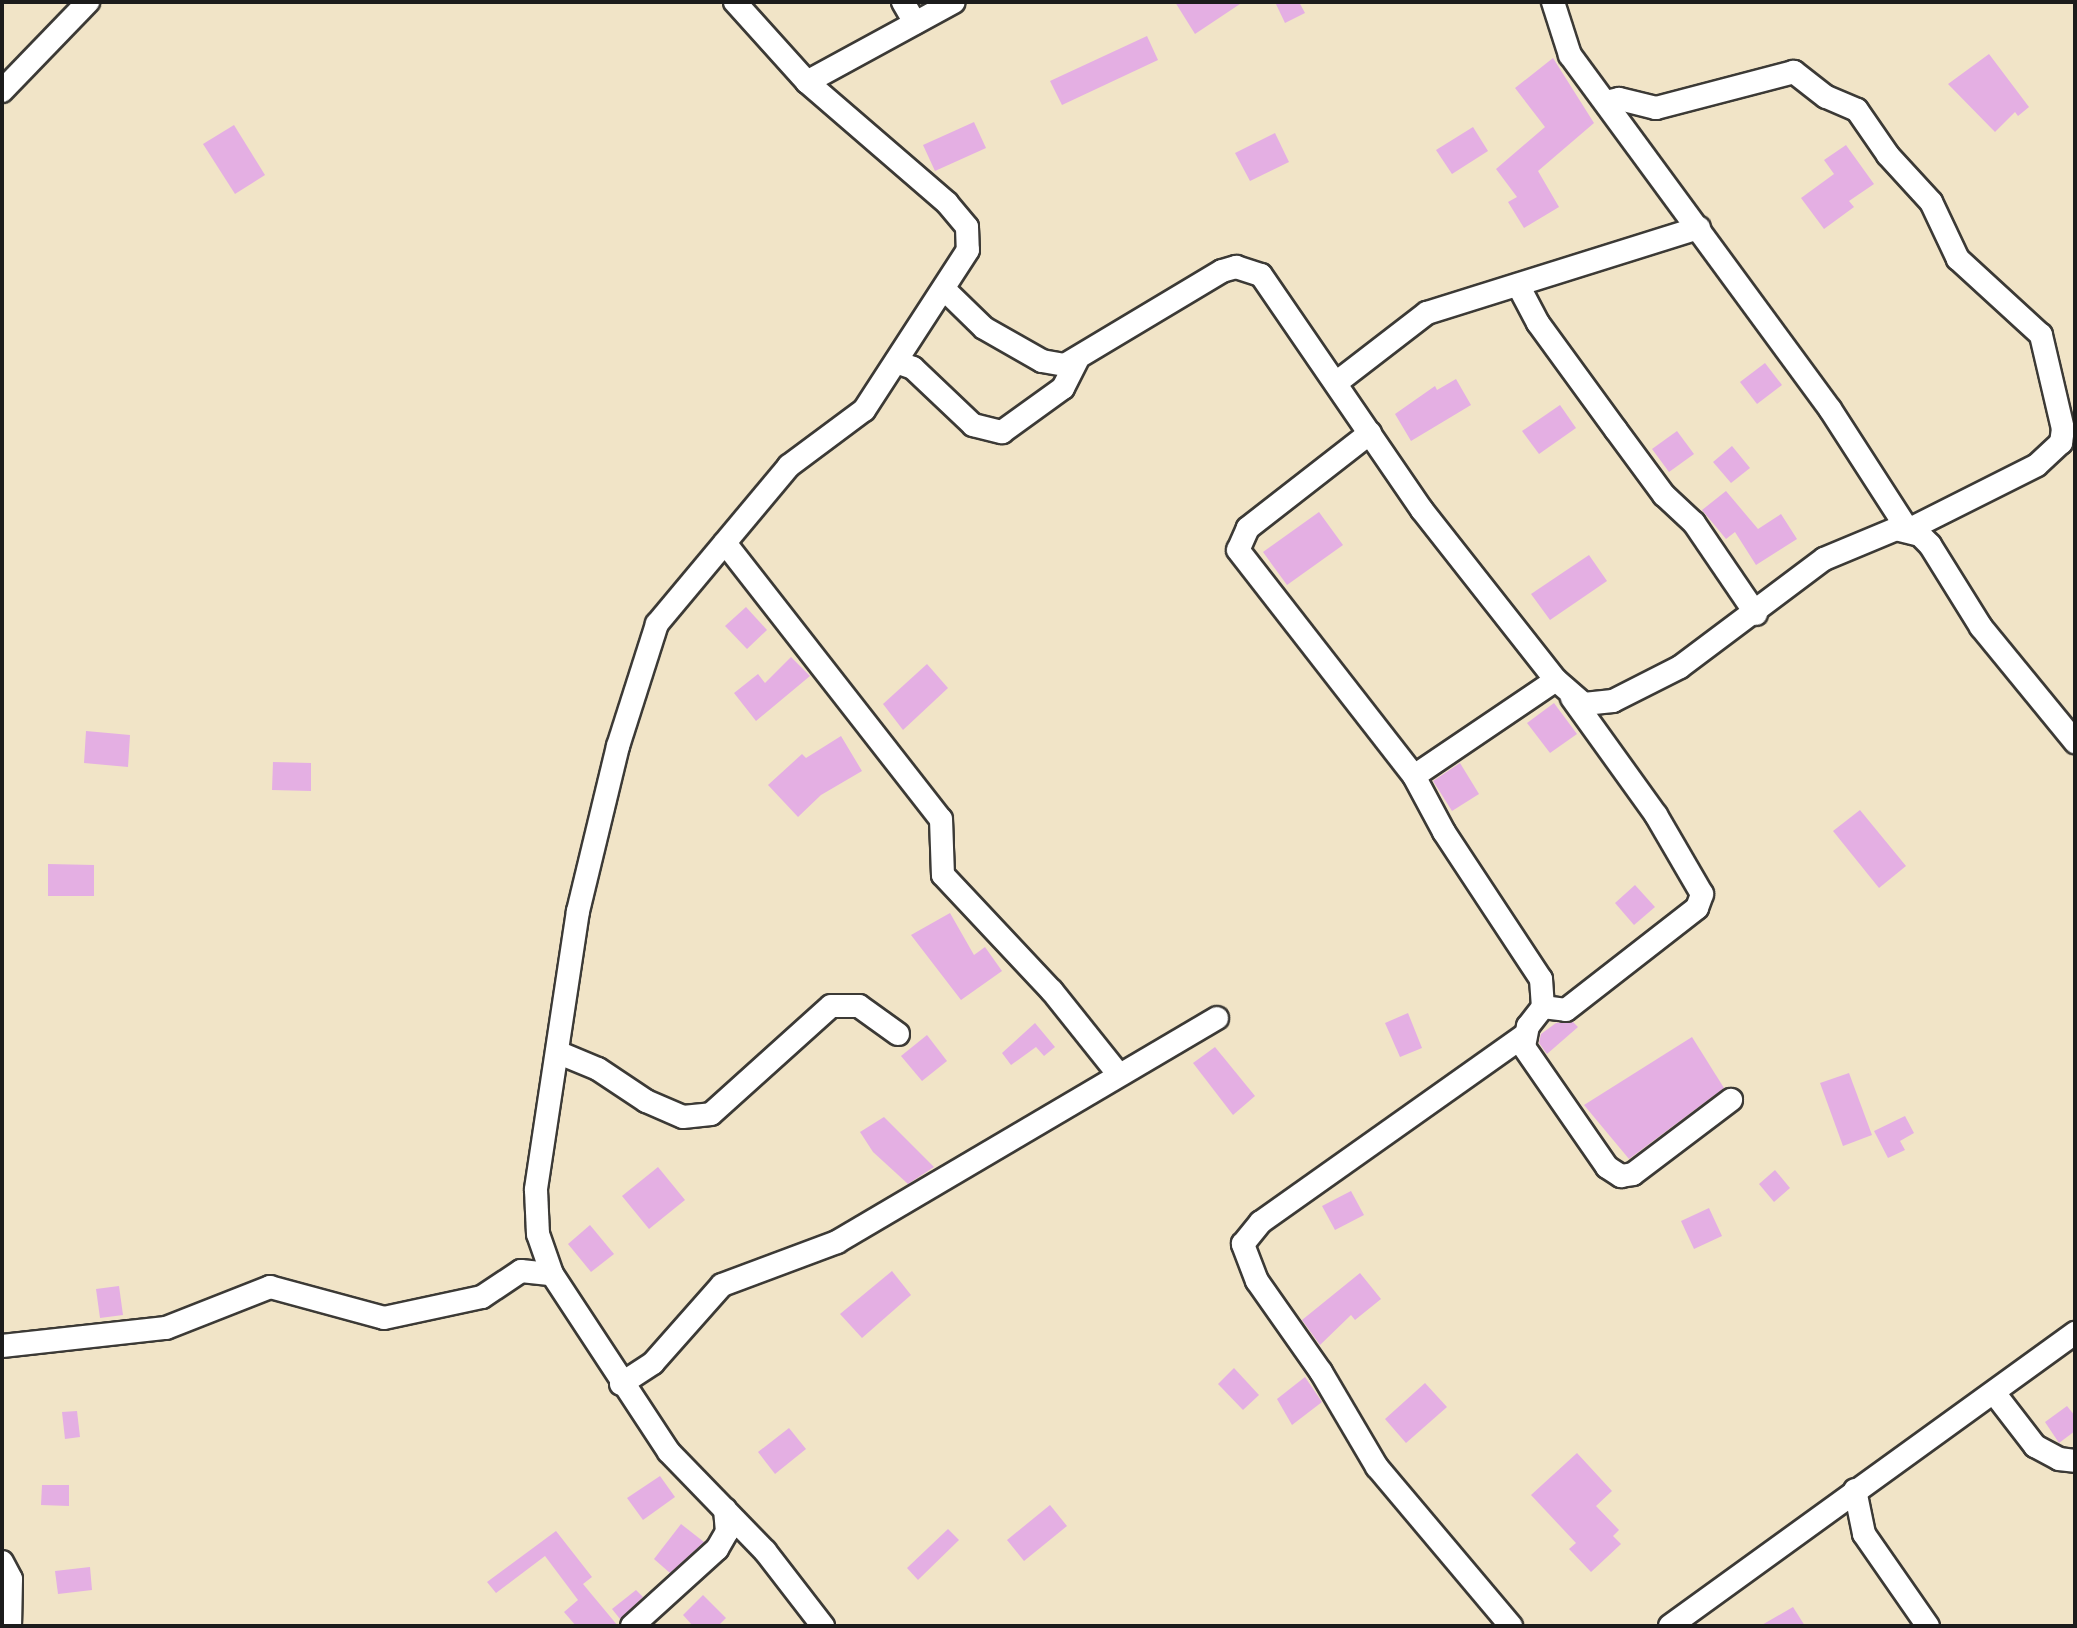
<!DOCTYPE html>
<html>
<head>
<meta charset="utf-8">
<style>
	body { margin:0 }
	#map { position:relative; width:2077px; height:1628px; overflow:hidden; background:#f1e4c7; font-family:"Shantell Sans",sans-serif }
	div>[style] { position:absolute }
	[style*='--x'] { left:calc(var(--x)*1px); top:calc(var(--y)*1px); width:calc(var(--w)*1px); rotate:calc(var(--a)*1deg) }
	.building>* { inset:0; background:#e4afe3 }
	.roads { filter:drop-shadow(2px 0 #3c3a36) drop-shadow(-2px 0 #3c3a36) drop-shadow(0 2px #3c3a36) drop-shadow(0 -2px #3c3a36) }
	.minor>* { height:22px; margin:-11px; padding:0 11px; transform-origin:11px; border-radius:11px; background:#fff }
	span { translate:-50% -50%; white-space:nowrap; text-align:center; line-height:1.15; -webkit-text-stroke:6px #fcf5e5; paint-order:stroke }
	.frame { position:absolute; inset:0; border:4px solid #1c1c1c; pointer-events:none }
</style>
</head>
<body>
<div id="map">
	<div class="building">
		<div style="clip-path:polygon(1175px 2px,1243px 2px,1195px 34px)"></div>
		<div style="clip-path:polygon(1275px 2px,1299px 2px,1305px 13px,1285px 23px)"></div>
		<div style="clip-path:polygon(1147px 36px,1158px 60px,1062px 105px,1050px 81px)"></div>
		<div style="clip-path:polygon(1989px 54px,2029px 107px,2018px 116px,2015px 112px,1995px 132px,1948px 84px)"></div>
		<div style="clip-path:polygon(1553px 58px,1594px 123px,1538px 171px,1559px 207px,1524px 228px,1508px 202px,1517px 197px,1496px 169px,1545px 127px,1515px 88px)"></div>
		<div style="clip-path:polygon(974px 122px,986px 148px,935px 171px,923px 145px)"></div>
		<div style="clip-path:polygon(234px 125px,265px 175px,235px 194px,203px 144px)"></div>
		<div style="clip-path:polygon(1473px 127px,1488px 151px,1452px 174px,1436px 150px)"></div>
		<div style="clip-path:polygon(1275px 133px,1289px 162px,1250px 181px,1235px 153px)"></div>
		<div style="clip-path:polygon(1846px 145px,1874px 184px,1849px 201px,1854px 207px,1824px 229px,1801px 198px,1834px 174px,1824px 160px)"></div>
		<div style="clip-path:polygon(1765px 363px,1782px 385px,1757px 404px,1740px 382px)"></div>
		<div style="clip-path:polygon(1456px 379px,1471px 405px,1411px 441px,1395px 414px,1435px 386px,1437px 390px)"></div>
		<div style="clip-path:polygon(1560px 405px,1576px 428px,1539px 454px,1522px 431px)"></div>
		<div style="clip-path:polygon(1677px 431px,1694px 454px,1669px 472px,1652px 449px)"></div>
		<div style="clip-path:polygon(1732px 446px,1750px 468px,1731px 483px,1713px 462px)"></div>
		<div style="clip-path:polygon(1726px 491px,1758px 529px,1781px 514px,1797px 539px,1756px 565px,1735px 532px,1726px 539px,1702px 510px)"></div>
		<div style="clip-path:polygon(1319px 512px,1343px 545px,1287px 585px,1263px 552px)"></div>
		<div style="clip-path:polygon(1589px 555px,1607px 581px,1550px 620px,1531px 594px)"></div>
		<div style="clip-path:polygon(746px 607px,767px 630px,747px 649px,725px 626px)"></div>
		<div style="clip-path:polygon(791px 657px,810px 676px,756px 721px,734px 693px,758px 674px,765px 683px)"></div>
		<div style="clip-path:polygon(927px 664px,948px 688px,903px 730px,883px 704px)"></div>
		<div style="clip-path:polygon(1554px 703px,1577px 734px,1550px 753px,1527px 723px)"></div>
		<div style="clip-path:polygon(86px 731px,130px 735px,128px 767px,84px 763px)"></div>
		<div style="clip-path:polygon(841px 736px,862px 771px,821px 795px,798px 817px,768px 785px,802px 754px,806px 758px)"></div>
		<div style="clip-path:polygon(273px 762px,311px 763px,311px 791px,272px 790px)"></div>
		<div style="clip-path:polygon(1460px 763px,1479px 794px,1452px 811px,1433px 781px)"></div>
		<div style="clip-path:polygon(1860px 810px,1906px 866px,1879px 888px,1833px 831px)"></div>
		<div style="clip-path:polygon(48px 864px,94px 865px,94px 896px,48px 896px)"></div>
		<div style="clip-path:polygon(1635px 885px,1655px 907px,1634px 925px,1615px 903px)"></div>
		<div style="clip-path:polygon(950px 913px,974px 955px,985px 947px,1002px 971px,961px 1000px,911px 935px)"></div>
		<div style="clip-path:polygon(1408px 1013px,1422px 1048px,1400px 1057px,1385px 1023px)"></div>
		<div style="clip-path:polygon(1573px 1022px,1578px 1027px,1547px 1054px,1539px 1043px,1541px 1034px,1556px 1023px)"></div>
		<div style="clip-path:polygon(1035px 1023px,1055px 1047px,1044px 1056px,1036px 1047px,1011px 1065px,1002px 1053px)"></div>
		<div style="clip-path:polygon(927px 1035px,947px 1061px,922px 1081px,901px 1056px)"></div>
		<div style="clip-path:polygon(1692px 1037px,1724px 1088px,1629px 1159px,1584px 1105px)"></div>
		<div style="clip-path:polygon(1215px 1047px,1255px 1096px,1233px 1115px,1193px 1063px)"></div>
		<div style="clip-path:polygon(1849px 1073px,1872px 1135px,1843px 1146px,1820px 1083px)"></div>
		<div style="clip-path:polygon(1905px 1116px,1914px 1133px,1900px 1141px,1905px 1150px,1888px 1158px,1874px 1131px)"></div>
		<div style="clip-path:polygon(884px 1117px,934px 1167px,908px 1184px,873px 1152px,860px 1132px)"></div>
		<div style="clip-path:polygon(658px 1167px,685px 1200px,649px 1229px,622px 1196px)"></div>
		<div style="clip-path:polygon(1775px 1170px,1790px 1188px,1774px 1202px,1759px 1184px)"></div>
		<div style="clip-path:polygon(1351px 1191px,1364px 1215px,1335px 1230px,1322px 1206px)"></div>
		<div style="clip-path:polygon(1709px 1208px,1722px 1236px,1694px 1249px,1681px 1221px)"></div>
		<div style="clip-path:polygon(590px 1225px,614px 1254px,591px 1272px,568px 1244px)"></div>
		<div style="clip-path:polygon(892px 1271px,911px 1295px,862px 1338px,840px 1314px)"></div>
		<div style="clip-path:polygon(1360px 1273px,1381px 1299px,1355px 1320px,1351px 1315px,1320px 1345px,1302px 1320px)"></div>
		<div style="clip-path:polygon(119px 1286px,123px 1315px,100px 1318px,96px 1289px)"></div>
		<div style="clip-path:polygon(1234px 1368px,1259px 1395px,1243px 1410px,1218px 1384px)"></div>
		<div style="clip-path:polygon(1305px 1377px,1322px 1402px,1292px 1425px,1277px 1399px)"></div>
		<div style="clip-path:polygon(1425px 1383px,1447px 1407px,1406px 1443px,1385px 1419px)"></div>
		<div style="clip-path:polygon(2067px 1406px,2075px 1416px,2075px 1431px,2059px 1443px,2045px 1422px)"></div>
		<div style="clip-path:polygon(77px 1411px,80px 1437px,65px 1439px,62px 1412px)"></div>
		<div style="clip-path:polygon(789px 1428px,806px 1449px,775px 1474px,758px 1452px)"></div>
		<div style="clip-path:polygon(1577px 1453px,1612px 1491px,1596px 1506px,1619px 1530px,1613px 1536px,1621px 1544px,1591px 1572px,1569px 1549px,1576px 1543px,1531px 1495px)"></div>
		<div style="clip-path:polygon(660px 1476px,675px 1497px,643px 1520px,627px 1498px)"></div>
		<div style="clip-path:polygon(42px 1485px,69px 1485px,69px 1506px,41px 1505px)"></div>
		<div style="clip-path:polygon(1050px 1505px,1067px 1526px,1024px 1561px,1007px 1540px)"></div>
		<div style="clip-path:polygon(681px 1524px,704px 1542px,670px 1573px,654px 1559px)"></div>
		<div style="clip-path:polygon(948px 1529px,959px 1540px,918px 1580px,907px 1568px)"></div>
		<div style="clip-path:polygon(556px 1531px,592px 1577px,583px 1584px,618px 1626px,576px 1626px,564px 1612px,578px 1600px,545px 1556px,496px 1593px,487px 1582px)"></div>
		<div style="clip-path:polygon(90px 1567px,92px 1590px,58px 1594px,55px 1571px)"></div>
		<div style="clip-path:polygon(636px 1590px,643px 1597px,620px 1619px,612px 1609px)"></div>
		<div style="clip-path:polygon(703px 1595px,726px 1618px,718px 1626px,693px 1626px,683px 1615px)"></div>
		<div style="clip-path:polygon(1793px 1607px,1805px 1626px,1760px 1626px)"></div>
	</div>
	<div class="roads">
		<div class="minor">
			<div style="--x:735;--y:2;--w:108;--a:48"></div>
			<div style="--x:807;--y:82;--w:185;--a:40.8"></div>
			<div style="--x:947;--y:203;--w:31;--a:50"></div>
			<div style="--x:967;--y:227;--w:23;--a:88"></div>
			<div style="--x:968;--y:250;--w:191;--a:123"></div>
			<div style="--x:864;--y:410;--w:94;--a:143.3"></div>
			<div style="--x:789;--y:466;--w:206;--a:129.9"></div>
			<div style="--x:657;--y:624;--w:128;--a:107.7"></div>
			<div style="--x:618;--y:746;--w:170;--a:103.6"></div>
			<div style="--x:578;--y:911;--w:282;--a:98.6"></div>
			<div style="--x:536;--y:1190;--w:44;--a:87.4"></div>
			<div style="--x:538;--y:1234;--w:42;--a:70.7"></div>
			<div style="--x:552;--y:1274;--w:213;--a:56.7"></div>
			<div style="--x:669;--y:1452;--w:138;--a:45.9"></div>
			<div style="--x:765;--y:1551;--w:95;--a:52.3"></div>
			<div style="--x:903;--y:2;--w:24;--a:60"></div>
			<div style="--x:1553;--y:2;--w:56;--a:72.2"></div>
			<div style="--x:1570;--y:55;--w:439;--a:53.7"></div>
			<div style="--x:1830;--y:409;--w:144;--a:57.2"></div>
			<div style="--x:1908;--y:530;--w:144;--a:-26.7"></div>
			<div style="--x:2037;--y:465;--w:33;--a:-43"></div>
			<div style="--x:2061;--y:443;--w:14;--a:-82"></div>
			<div style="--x:2063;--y:429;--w:97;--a:-103.2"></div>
			<div style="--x:2041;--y:335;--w:113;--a:-137.5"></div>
			<div style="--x:1958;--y:259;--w:63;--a:-115.3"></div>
			<div style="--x:1931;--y:202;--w:64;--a:-132.5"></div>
			<div style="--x:1888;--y:155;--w:55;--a:-124.6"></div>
			<div style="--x:1857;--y:110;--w:34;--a:-157"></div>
			<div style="--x:1826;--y:97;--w:41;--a:-142"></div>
			<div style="--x:1794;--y:72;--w:143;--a:165.4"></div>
			<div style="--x:1656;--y:108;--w:38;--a:-166"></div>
			<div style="--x:1619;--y:99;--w:13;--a:167"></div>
			<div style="--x:807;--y:82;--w:167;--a:-28.6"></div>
			<div style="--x:2;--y:91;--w:124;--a:-46"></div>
			<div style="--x:1518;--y:285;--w:43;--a:62.2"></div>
			<div style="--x:1538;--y:323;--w:132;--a:53.9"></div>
			<div style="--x:1616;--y:430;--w:81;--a:53.6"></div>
			<div style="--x:1664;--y:495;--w:41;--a:43"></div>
			<div style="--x:1694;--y:523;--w:110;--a:55.7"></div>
			<div style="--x:945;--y:290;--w:54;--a:44.3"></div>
			<div style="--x:984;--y:328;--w:67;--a:29.6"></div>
			<div style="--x:1042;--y:361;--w:23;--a:10"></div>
			<div style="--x:1065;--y:365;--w:183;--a:-30.9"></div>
			<div style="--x:1222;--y:271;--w:15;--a:-16"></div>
			<div style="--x:1236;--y:267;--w:26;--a:18"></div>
			<div style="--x:1261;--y:275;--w:285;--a:55.6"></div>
			<div style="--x:1422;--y:510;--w:216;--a:51.8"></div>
			<div style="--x:1556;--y:680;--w:37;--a:41"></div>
			<div style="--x:1584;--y:704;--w:29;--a:-6"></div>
			<div style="--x:1613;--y:701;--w:75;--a:-26.9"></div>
			<div style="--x:1680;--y:667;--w:180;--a:-36.9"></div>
			<div style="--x:1824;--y:559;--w:78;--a:-22.6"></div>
			<div style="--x:1896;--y:529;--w:25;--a:14"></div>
			<div style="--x:1920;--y:535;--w:14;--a:45"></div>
			<div style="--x:1930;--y:545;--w:97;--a:58.1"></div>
			<div style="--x:1981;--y:627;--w:149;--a:50.7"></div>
			<div style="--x:896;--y:362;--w:18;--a:19"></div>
			<div style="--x:913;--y:368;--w:83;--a:43.5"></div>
			<div style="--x:973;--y:425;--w:30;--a:14"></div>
			<div style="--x:1002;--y:432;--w:75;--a:-35.8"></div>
			<div style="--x:1063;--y:388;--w:31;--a:-63"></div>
			<div style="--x:1336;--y:383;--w:115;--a:-37.6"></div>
			<div style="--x:1427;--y:313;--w:285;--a:-17.4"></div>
			<div style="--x:1370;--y:433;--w:155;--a:142.1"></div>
			<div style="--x:1248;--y:528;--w:24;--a:114"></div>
			<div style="--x:1238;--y:550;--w:286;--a:52.1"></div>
			<div style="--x:725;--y:543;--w:350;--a:52"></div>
			<div style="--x:941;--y:819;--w:56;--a:88"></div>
			<div style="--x:943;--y:875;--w:159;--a:46.8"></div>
			<div style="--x:1052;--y:991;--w:107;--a:51.4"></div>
			<div style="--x:1556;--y:680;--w:171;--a:145.9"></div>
			<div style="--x:1414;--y:776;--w:64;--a:61.8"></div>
			<div style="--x:1444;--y:832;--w:176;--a:56.6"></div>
			<div style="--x:1541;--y:979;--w:28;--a:86"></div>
			<div style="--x:1543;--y:1007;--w:24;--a:128"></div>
			<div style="--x:1528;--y:1026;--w:21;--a:101"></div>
			<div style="--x:1524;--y:1047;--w:146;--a:55.3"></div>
			<div style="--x:1607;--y:1167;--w:17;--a:33"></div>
			<div style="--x:1621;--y:1176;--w:12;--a:-9"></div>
			<div style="--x:1633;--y:1174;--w:123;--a:-37.1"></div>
			<div style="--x:1543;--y:1007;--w:23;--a:7"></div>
			<div style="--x:1566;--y:1010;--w:166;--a:-37.9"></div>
			<div style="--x:1697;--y:908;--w:15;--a:-70"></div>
			<div style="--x:1702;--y:894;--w:91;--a:-120.2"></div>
			<div style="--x:1656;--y:815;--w:144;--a:-125.7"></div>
			<div style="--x:557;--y:1052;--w:44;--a:22.5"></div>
			<div style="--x:598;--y:1069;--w:58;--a:33.7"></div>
			<div style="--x:646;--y:1101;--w:40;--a:23.4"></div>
			<div style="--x:683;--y:1117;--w:28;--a:-6"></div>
			<div style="--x:711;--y:1114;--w:161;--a:-42"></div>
			<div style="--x:831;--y:1006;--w:28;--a:0"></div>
			<div style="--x:859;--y:1006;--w:48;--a:35.7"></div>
			<div style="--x:2;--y:1346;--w:165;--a:-6.3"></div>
			<div style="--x:166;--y:1328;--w:112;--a:-21.5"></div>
			<div style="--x:270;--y:1287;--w:118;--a:15.2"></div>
			<div style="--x:384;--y:1318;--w:100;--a:-12.1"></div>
			<div style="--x:482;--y:1297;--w:47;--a:-33.7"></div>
			<div style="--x:521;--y:1271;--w:31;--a:6"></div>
			<div style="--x:621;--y:1384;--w:38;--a:-33"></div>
			<div style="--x:653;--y:1363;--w:104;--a:-48.5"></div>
			<div style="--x:722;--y:1285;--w:123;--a:-20.5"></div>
			<div style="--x:837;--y:1242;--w:441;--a:-30.5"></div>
			<div style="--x:1995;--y:1394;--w:66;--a:52.4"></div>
			<div style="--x:2035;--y:1446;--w:27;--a:28"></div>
			<div style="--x:2059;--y:1459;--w:16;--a:7"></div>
			<div style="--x:1855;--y:1490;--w:45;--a:78.4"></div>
			<div style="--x:1864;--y:1534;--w:112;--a:55.2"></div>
			<div style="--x:2;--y:1562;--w:19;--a:62"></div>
			<div style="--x:11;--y:1579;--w:47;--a:91.2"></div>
			<div style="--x:632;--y:1626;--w:115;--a:-42.2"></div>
			<div style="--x:717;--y:1549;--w:20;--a:-60"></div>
			<div style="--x:727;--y:1532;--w:23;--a:-95"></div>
			<div style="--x:1511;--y:1626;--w:208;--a:-130.1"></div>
			<div style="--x:1377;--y:1467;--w:110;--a:-120.5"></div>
			<div style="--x:1321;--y:1372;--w:111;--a:-125.1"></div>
			<div style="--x:1257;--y:1281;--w:40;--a:-111"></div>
			<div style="--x:1243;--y:1244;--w:28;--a:-51"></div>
			<div style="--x:1261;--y:1222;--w:322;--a:-35.3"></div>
			<div style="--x:1670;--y:1626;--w:500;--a:-35.9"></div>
		</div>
	</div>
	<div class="frame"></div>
</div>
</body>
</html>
